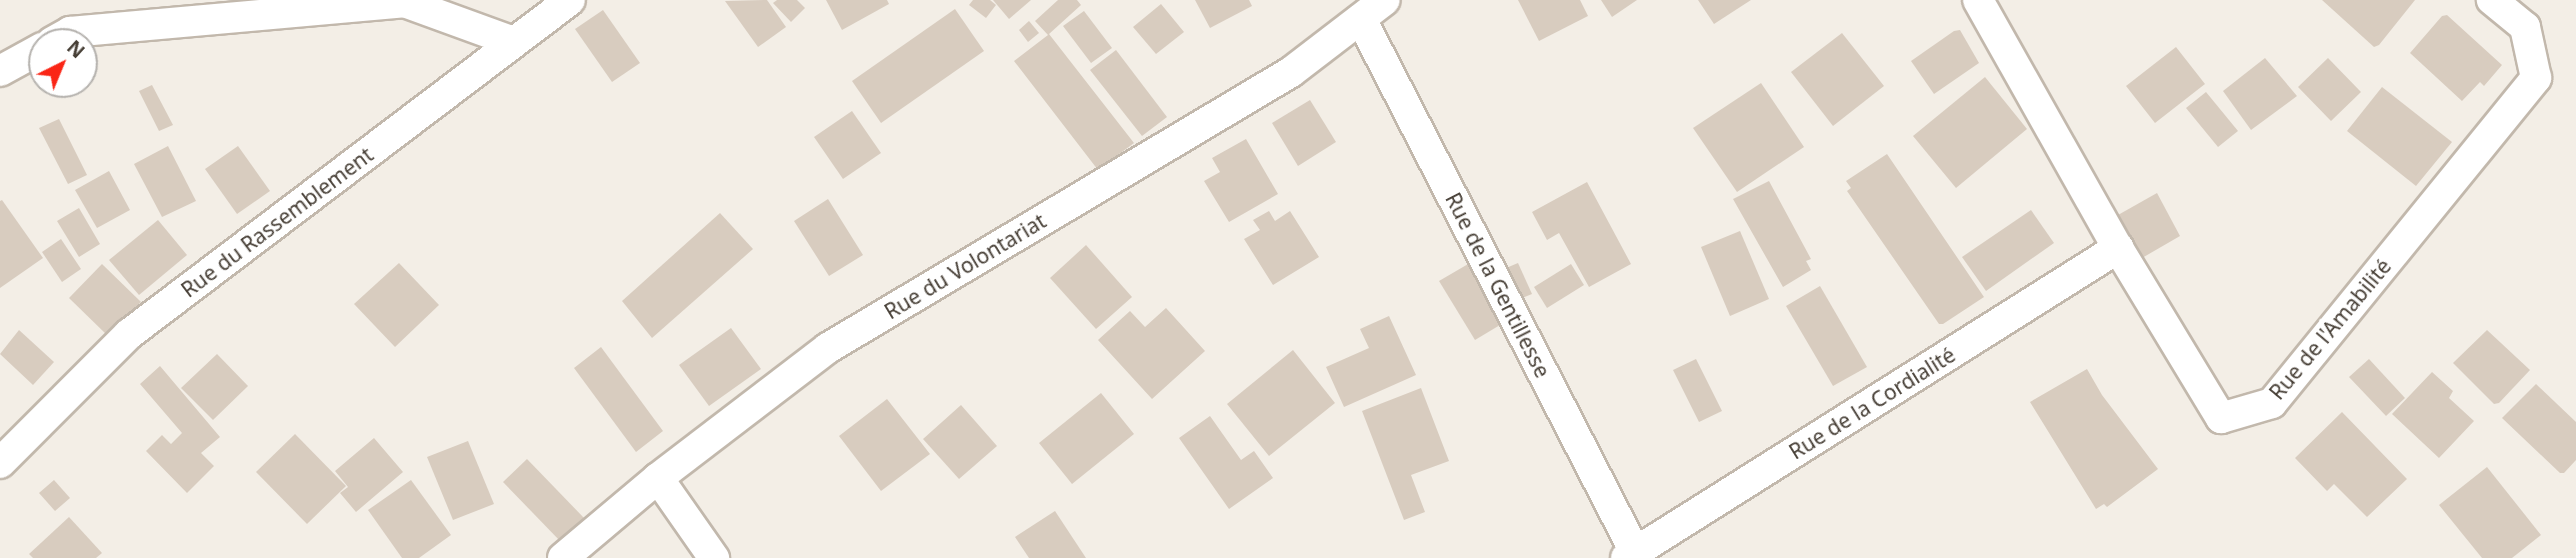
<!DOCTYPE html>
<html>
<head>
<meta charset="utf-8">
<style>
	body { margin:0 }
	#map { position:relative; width:2576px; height:558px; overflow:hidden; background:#f3eee6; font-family:"Noto Sans",sans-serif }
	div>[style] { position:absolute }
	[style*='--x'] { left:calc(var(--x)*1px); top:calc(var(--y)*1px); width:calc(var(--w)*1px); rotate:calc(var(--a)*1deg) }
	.building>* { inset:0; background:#d8ccbf }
	.roads { filter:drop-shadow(2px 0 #c2b8ac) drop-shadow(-2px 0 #c2b8ac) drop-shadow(0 2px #c2b8ac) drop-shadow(0 -2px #c2b8ac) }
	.street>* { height:30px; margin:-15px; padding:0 15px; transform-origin:15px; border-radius:15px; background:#fff }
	span { translate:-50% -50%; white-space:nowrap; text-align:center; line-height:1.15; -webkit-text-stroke:6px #fff; paint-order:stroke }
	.street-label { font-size:21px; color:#463e35 }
	.north { position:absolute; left:28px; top:28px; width:70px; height:70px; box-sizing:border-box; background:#fff; border:2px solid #b5b2ae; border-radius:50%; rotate:43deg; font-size:19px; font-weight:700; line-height:28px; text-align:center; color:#463e35 }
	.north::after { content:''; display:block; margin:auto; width:24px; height:32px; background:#fa2616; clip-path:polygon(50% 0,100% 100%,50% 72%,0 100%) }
</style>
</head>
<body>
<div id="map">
	<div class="building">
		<div style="clip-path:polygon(767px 0,786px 27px,758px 47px,725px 1px)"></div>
		<div style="clip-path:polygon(777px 0,797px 0,805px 8px,791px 22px,773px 3px)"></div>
		<div style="clip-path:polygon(826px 0,887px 0,889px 4px,842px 30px)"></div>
		<div style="clip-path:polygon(973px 0,990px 0,996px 5px,986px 18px,969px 5px)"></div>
		<div style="clip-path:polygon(993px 0,1031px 0,1009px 19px)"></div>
		<div style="clip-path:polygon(1058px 0,1077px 0,1081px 5px,1049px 34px,1134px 143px,1098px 170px,1014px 61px,1048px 35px,1035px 21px)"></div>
		<div style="clip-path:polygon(1195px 0,1249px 0,1252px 6px,1210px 28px)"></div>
		<div style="clip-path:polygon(1518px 0,1580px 0,1588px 16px,1539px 41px)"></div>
		<div style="clip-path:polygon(1601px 0,1637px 0,1612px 17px)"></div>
		<div style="clip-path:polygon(1698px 0,1751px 0,1714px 24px)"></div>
		<div style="clip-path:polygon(2322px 0,2415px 0,2379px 45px,2374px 47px)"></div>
		<div style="clip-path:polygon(1161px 4px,1184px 32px,1156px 54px,1133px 27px)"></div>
		<div style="clip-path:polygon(955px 9px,984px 51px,881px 123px,852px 81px)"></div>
		<div style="clip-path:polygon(603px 10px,640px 63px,612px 82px,575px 29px)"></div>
		<div style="clip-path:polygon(1084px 11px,1112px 48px,1091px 63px,1063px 26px)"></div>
		<div style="clip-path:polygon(2447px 15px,2502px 65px,2484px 86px,2480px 82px,2462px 101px,2410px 53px,2442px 16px)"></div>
		<div style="clip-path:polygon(1029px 21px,1039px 33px,1028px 42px,1019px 30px)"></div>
		<div style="clip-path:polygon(1960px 30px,1979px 63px,1934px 94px,1911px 61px,1954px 31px)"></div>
		<div style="clip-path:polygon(1842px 33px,1884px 86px,1833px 126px,1791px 72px)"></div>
		<div style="clip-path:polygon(2176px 47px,2205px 84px,2155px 123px,2126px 86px)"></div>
		<div style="clip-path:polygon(1116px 50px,1167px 117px,1142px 136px,1090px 70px)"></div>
		<div style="clip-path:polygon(2265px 58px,2297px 96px,2251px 130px,2223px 91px)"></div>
		<div style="clip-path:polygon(2328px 58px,2361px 92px,2331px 121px,2298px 87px)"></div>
		<div style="clip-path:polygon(1985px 77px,2027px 129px,1956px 188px,1913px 136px)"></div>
		<div style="clip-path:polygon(1761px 83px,1804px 147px,1737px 192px,1693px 128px)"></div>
		<div style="clip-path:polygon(152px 85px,173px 125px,159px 131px,139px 91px)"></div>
		<div style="clip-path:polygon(2382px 87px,2452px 142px,2416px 186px,2347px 131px)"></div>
		<div style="clip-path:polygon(2206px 92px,2238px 131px,2218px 147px,2186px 108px)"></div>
		<div style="clip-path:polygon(1310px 100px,1336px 142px,1298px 166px,1272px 123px)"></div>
		<div style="clip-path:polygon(852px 111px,881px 153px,843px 179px,814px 137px)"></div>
		<div style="clip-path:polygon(59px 119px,87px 175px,68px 184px,39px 128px)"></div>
		<div style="clip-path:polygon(1246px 139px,1278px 194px,1229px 222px,1204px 181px,1220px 172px,1212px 158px)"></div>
		<div style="clip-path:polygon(168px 146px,196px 201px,162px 217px,134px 164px)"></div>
		<div style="clip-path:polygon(238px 146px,270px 191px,237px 214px,205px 169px)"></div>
		<div style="clip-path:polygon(1887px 154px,1984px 297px,1943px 324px,1939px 324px,1847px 191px,1851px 188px,1846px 181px)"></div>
		<div style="clip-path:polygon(109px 171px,130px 210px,97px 228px,75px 190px)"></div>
		<div style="clip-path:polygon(1769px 181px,1811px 259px,1806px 261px,1811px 270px,1783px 287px,1733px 199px)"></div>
		<div style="clip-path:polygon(1587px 182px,1631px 264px,1589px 287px,1559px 233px,1547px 240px,1532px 212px)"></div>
		<div style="clip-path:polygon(2157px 193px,2180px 236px,2142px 258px,2118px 215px)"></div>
		<div style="clip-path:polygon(828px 199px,863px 255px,829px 276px,794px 221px)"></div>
		<div style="clip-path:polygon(2px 200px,43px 258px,0 288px,0 201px)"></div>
		<div style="clip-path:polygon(79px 208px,100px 244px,79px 257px,57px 221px)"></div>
		<div style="clip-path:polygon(2031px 210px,2054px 243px,1986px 291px,1962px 257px)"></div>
		<div style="clip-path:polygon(1269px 211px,1275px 221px,1290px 211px,1319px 257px,1273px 285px,1244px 239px,1260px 230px,1253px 220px)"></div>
		<div style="clip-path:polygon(720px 213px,753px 249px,652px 338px,622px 301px)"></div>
		<div style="clip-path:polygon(158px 220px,187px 255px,139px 295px,109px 260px)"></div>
		<div style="clip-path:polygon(1740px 231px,1769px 299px,1730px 316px,1701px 247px)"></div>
		<div style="clip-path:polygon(61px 239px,81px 269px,62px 282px,42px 252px)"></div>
		<div style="clip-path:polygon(1086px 245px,1132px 297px,1096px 329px,1050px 278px)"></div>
		<div style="clip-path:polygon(1475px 260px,1510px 319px,1475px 340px,1439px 281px)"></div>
		<div style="clip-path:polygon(399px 263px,439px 305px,395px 347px,354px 304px)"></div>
		<div style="clip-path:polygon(1518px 263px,1532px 294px,1513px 302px,1499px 271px)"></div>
		<div style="clip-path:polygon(102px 264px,141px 302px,108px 336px,69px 298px)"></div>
		<div style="clip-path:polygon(1571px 264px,1584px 285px,1547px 308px,1534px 287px)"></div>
		<div style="clip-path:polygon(1820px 286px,1867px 367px,1833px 386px,1786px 306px)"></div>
		<div style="clip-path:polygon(1166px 308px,1205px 351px,1152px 399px,1098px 340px,1130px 311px,1145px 327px)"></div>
		<div style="clip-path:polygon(1389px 316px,1416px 375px,1344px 407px,1326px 367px,1369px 348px,1360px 329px)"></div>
		<div style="clip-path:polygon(731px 328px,761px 369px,709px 406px,679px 365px)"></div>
		<div style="clip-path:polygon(19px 330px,54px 362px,33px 385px,0 354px)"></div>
		<div style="clip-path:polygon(2487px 330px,2530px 370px,2499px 403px,2494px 404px,2453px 363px)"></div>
		<div style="clip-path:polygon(601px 347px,663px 431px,636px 452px,574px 368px)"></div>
		<div style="clip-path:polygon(1293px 350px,1335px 403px,1269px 456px,1227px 404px)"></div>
		<div style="clip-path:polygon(217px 354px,248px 386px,213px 420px,181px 388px)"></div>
		<div style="clip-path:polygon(1696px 359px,1722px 411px,1699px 422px,1673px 370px)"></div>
		<div style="clip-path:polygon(2369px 359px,2405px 398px,2386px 416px,2349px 377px)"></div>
		<div style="clip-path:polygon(160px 366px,220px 437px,201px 453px,214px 466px,187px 493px,146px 451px,162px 435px,171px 444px,182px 433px,140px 384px)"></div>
		<div style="clip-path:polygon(2087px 369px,2102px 395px,2158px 469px,2107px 507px,2104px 504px,2096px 509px,2030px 402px)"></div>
		<div style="clip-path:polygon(2432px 372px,2453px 391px,2449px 398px,2474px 421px,2439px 458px,2392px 414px)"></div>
		<div style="clip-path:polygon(2536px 384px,2576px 422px,2576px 460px,2564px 473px,2560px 473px,2502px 418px)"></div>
		<div style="clip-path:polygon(1421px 388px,1449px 461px,1411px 475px,1425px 512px,1404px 520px,1362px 411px)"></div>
		<div style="clip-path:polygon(1101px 393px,1134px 434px,1072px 484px,1039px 443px)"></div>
		<div style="clip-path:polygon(887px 399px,930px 454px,881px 491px,839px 436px)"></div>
		<div style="clip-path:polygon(961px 405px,997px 446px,959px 479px,923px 439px)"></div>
		<div style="clip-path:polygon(2342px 412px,2407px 479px,2367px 517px,2334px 484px,2327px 491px,2295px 458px)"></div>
		<div style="clip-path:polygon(1210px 416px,1241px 460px,1254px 451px,1273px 478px,1229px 509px,1179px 438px)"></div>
		<div style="clip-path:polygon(295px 434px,346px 486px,307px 524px,256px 472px)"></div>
		<div style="clip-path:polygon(374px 438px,403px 472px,356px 512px,340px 493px,348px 487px,335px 471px)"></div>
		<div style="clip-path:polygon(468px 441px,494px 504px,453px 520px,427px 457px)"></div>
		<div style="clip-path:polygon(527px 459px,585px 519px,561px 542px,503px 482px)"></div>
		<div style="clip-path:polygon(2487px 467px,2541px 535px,2512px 558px,2482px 558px,2439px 505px)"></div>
		<div style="clip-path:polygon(54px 480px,70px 498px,55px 511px,39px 493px)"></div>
		<div style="clip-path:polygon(411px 480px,451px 535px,419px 558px,402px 558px,368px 510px)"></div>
		<div style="clip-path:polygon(1055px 511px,1086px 558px,1029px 558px,1015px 537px)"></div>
		<div style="clip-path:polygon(69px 517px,102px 553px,96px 558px,33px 558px,29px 554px)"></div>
	</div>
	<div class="roads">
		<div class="street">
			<div style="--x:1978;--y:0;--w:285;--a:60.6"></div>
			<div style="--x:2118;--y:248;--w:199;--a:58.8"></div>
			<div style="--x:2221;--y:418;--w:53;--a:-16.4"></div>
			<div style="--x:2272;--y:403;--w:419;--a:-50.9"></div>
			<div style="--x:2536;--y:78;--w:52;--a:-102.2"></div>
			<div style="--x:2525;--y:27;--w:43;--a:-140.7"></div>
			<div style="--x:1361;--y:19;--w:599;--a:62.79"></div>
			<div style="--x:52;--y:42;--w:21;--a:-29"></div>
			<div style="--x:70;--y:32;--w:335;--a:-5.1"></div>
			<div style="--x:404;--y:2;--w:117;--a:20"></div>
			<div style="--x:0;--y:71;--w:48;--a:-28.7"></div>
			<div style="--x:0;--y:463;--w:182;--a:-45"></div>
			<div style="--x:129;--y:334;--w:553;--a:-37.14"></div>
			<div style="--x:658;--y:478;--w:98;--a:55"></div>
			<div style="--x:563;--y:558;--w:124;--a:-40.1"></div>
			<div style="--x:658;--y:478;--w:214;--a:-37.4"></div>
			<div style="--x:828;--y:348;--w:539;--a:-30.8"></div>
			<div style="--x:1291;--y:72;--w:118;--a:-37.5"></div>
			<div style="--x:1626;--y:558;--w:582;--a:-32.21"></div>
		</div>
	</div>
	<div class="street-label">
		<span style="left:277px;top:222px;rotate:-37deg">Rue du Rassemblement</span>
		<span style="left:965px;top:266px;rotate:-31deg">Rue du Volontariat</span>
		<span style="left:1498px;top:285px;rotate:63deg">Rue de la Gentillesse</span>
		<span style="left:2330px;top:329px;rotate:-50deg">Rue de l'Amabilité</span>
		<span style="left:1872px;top:403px;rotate:-32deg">Rue de la Cordialité</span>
	</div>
	<div class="north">N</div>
</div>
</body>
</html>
